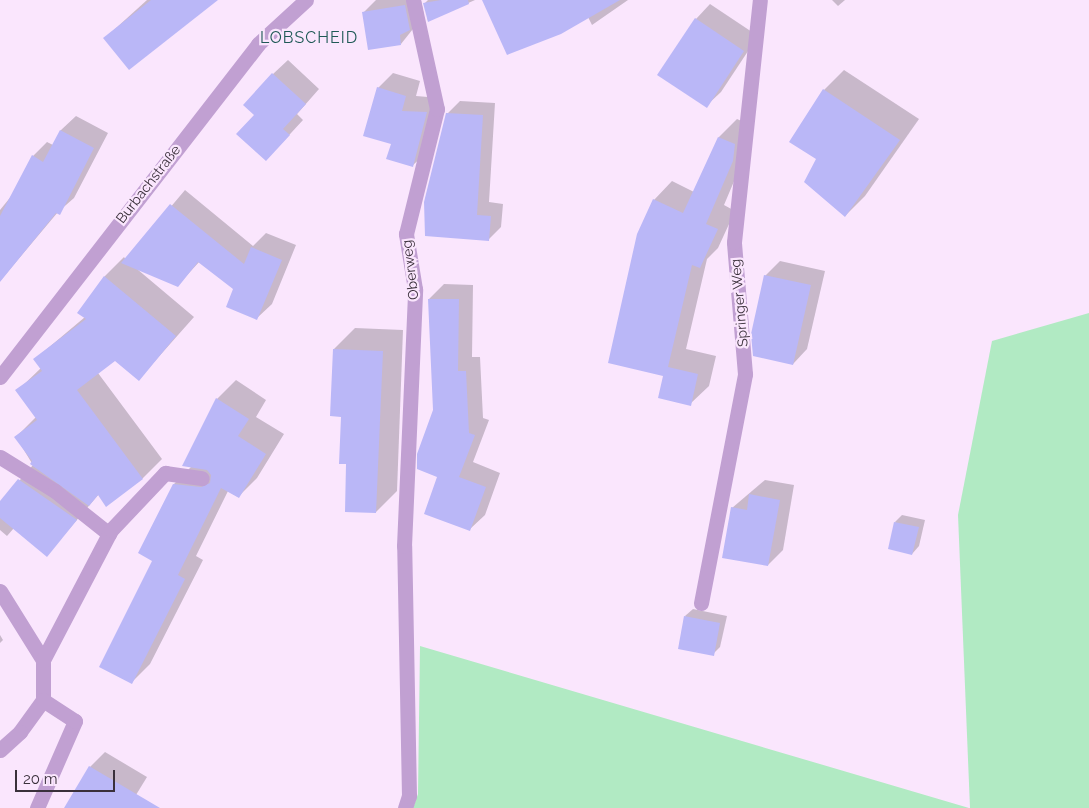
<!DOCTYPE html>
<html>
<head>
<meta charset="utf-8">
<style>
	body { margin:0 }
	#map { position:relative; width:1089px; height:808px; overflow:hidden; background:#fae6fd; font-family:Raleway,sans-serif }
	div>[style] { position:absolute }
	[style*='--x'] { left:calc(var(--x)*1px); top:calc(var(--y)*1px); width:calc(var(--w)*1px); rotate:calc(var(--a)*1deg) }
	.green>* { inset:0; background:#b1eac3 }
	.shadow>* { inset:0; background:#0003 }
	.building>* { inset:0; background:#bab7f7 }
	.minor>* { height:15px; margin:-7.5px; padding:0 7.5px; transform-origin:7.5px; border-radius:7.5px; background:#c1a0d2 }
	span { translate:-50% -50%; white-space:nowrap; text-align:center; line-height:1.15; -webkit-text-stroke:4.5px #fae6fd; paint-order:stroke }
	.street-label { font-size:14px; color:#3a303b }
	.quarter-label { font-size:16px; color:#1f5956; letter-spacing:1px }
	.scale { position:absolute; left:15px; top:770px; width:100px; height:22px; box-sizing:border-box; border:2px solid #3a303b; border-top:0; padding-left:6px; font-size:15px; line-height:18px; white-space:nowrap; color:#3a303b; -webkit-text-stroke:4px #fae6fd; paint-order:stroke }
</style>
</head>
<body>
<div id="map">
	<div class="green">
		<div style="clip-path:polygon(1089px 313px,1089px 808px,970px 808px,958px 515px,992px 341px)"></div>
		<div style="clip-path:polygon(420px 646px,969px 808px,413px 808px,418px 794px)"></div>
	</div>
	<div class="shadow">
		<div style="clip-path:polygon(147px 0,216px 0,105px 38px)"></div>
		<div style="clip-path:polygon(376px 0,421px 0,424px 15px,401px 44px,364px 12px)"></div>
		<div style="clip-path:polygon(428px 0,475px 0,428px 21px,425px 3px)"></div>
		<div style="clip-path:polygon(484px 0,628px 0,592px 25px,588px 17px)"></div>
		<div style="clip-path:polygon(832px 0,845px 0,838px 6px)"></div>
		<div style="clip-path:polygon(710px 4px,758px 36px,721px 92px,706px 106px,696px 19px)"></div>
		<div style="clip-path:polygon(288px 60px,319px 89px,297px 114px,303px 120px,280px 145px,255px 115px,273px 74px)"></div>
		<div style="clip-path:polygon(844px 70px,919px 119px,865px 196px,845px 216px,817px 159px,824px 90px)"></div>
		<div style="clip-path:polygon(393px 73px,420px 81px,416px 96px,440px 98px,427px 152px,412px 166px,392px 143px,378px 88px)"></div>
		<div style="clip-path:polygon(460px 101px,495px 103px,489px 202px,503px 204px,501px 227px,488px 240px,426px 235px,447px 114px)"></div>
		<div style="clip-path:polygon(76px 116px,108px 133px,74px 198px,58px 212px,0 281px,0 210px,13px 194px,33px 156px,47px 142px,53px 145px,61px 130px)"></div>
		<div style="clip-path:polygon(737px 119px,753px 126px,751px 141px,724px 205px,735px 211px,718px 248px,707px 259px,686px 349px,716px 356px,709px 386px,690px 404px,665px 376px,654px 200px,672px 181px,694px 192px,719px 137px)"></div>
		<div style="clip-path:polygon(185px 190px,253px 246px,266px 233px,296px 245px,272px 304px,257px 318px,235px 289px,200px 261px,178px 285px,137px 269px,194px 317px,139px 379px,115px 360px,98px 373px,162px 459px,143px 478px,106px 505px,99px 494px,47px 555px,14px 528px,7px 536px,0 530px,0 503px,33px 465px,16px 437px,36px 417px,17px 391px,41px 368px,35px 359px,85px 317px,79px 312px,105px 276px,124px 257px,126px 260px)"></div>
		<div style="clip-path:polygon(780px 261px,825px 271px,807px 349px,793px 364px,765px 276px)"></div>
		<div style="clip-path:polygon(444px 284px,473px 285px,472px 357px,480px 357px,483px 418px,489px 420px,473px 462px,500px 473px,485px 515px,470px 529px,439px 476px,429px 299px)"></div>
		<div style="clip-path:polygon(355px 328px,403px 330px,397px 491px,376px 512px,343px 416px,334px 349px)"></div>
		<div style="clip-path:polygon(236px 380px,266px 400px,256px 417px,284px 434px,257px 478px,238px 497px,228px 491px,196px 556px,203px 560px,150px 664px,131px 683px,154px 560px,174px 484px,192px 466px,217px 399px)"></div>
		<div style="clip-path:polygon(765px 480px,794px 485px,783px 550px,768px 565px,732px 508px)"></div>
		<div style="clip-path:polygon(902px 515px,925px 520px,919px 546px,912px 554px,895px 522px)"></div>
		<div style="clip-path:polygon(693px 609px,727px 616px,720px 647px,713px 654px,685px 616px)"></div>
		<div style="clip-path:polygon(0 635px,3px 640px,0 643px)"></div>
		<div style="clip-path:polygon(105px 752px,147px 777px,128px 808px,66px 808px,90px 767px)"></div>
	</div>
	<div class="building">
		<div style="clip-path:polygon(151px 0,218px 0,129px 70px,103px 38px)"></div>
		<div style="clip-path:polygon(441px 0,468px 0,469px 4px,428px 22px,423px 3px)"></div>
		<div style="clip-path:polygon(482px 0,620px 0,561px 34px,507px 55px)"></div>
		<div style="clip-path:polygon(405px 5px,410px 30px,400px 35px,401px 45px,368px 50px,362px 12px)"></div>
		<div style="clip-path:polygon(695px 18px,744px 51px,707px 108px,657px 75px)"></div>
		<div style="clip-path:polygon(272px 73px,306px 104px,283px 129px,290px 135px,266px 161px,236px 134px,254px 115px,243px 105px)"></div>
		<div style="clip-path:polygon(377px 87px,406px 96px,402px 111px,427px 112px,413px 167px,386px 159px,391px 144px,363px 136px)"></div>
		<div style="clip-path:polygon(823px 89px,900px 140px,845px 217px,804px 182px,816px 159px,789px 142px)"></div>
		<div style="clip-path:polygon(446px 113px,483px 115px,477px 215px,491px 216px,489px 241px,425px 236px,424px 202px)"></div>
		<div style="clip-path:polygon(60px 130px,94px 148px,60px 215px,56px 213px,0 282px,0 216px,32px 155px,43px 162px)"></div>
		<div style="clip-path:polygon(718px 137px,735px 144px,733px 161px,706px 224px,718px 229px,700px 268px,692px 265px,668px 367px,698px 374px,691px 406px,658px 398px,663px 376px,608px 363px,637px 234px,653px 199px,683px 213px)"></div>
		<div style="clip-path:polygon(170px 204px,244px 264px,251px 247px,282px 260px,257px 320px,226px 307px,233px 289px,198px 262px,178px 287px,121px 263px)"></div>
		<div style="clip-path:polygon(764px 275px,811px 285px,793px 365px,753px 356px,751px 334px)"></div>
		<div style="clip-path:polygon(104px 276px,176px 336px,139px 381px,115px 361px,77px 390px,143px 479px,106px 507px,98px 495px,89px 506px,30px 464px,32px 461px,14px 437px,37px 420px,15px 390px,42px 371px,33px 359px,86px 319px,77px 313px)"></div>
		<div style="clip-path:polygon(428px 299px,459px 299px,458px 371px,466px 371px,469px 433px,475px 435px,459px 477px,486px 487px,470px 531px,424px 514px,437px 477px,417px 469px,417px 454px,433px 410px)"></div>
		<div style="clip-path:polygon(333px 349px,383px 351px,376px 513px,345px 512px,346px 464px,339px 464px,341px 417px,330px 416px)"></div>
		<div style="clip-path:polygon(216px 398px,249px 419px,238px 436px,266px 454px,239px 498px,221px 488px,178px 575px,185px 579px,132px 684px,99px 667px,152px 561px,138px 553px,173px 484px,201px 487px,210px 483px,211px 475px,207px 470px,182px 466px)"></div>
		<div style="clip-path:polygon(18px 479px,77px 520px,47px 557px,0 518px,0 501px)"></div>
		<div style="clip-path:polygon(749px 494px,780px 500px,768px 566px,722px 558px,731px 507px,747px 510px)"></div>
		<div style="clip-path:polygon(894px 522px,919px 527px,912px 555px,888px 549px)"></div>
		<div style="clip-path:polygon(684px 616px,720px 623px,714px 656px,678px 649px)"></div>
		<div style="clip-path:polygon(89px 766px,160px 808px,64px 808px)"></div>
	</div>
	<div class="minor">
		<div style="--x:0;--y:377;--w:421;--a:-52.2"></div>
		<div style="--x:258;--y:44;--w:65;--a:-42.5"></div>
		<div style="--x:0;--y:457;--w:65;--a:31.7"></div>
		<div style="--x:55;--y:491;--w:69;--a:38.5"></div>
		<div style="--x:0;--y:591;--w:81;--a:58.1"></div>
		<div style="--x:43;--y:660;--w:40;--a:90"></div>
		<div style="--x:43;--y:700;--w:39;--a:126"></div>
		<div style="--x:20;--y:732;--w:27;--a:138"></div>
		<div style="--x:701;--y:603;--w:233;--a:-79.1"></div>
		<div style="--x:745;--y:374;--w:132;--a:-94.8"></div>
		<div style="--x:734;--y:242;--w:243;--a:-83.9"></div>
		<div style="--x:43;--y:660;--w:147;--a:-62.4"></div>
		<div style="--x:111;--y:530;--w:79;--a:-46.5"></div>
		<div style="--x:165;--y:473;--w:37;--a:8"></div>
		<div style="--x:37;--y:808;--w:95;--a:-66.4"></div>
		<div style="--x:75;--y:721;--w:38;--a:-147"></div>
		<div style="--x:405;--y:808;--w:13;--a:-72"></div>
		<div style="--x:409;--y:796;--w:250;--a:-91.1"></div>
		<div style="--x:404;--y:546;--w:257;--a:-87.5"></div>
		<div style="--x:415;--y:289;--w:56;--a:-99.3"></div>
		<div style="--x:406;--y:234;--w:129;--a:-76.1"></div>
		<div style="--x:437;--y:109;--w:112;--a:-102.4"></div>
	</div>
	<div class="street-label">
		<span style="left:148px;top:184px;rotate:-52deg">Burbachstraße</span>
		<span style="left:410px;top:270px;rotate:-97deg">Oberweg</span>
		<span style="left:739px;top:303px;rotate:-95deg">Springer Weg</span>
	</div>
	<div class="quarter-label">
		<span style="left:309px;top:38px">LOBSCHEID</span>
	</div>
	<div class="scale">20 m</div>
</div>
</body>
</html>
